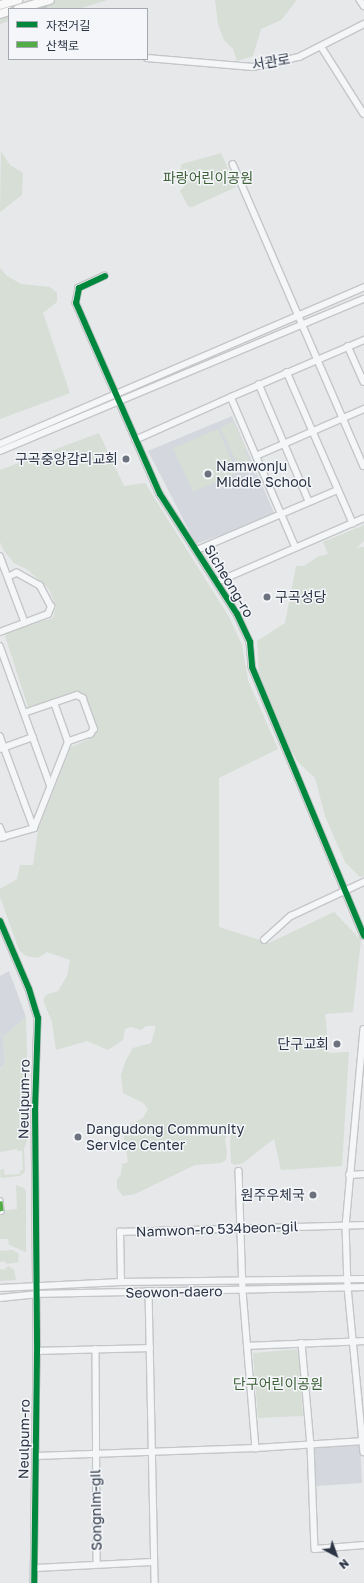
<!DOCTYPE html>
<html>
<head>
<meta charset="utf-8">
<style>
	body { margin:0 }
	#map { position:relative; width:364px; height:1583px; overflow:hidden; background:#e6e8ea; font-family:"Golos Text","Noto Sans KR",sans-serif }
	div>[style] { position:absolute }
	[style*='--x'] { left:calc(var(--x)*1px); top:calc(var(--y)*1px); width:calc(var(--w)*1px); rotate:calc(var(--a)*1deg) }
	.built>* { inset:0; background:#d4d7dd }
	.green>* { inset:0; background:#d6ded6 }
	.minor-tunnel>* { height:5.5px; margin-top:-2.75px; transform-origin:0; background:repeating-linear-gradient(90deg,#c1c4c9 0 5.5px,transparent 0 8.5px) }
	.roads { filter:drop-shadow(1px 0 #c4c6c8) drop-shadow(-1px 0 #c4c6c8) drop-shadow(0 1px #c4c6c8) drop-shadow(0 -1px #c4c6c8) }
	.minor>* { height:5.5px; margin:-2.75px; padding:0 2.75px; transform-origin:2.75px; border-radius:2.75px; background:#f5f6f7 }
	.highway>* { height:8px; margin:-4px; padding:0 4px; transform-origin:4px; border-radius:4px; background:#f8f8f8 }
	.quiet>* { height:5px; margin-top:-2.5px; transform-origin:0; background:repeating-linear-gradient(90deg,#54ac47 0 10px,transparent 0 15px) }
	.cycleway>* { height:6px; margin:-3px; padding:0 3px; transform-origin:3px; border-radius:3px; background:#00873e }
	.dots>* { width:11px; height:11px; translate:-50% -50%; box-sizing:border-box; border:2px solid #f4f6f9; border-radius:50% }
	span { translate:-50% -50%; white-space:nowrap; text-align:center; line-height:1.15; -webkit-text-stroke:3px #f4f6f9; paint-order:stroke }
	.street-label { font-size:14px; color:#2b3445 }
	.park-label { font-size:14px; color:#3f6138 }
	.poi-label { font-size:14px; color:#2b3445 }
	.right { translate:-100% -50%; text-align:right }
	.left { translate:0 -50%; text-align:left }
	.legend { position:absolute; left:8px; top:8px; width:140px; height:52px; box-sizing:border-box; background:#f4f6f9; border:1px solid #a4a8b1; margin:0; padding:5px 7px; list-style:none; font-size:12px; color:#2b3445 }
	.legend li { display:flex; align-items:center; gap:8px; height:20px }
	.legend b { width:20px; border:1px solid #a4a8b1 }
	.north { position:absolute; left:316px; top:1535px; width:40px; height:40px; -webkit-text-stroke:3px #f4f6f9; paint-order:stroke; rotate:139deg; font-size:11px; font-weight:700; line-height:16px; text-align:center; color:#2b3445 }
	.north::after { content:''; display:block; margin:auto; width:14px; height:18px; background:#2b3445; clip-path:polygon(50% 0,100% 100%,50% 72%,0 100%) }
</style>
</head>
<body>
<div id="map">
	<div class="built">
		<div style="clip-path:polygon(232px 416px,275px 515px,196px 544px,148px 451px)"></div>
		<div style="clip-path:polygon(9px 971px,26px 1017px,3px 1037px,5px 1064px,0 1069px,0 976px)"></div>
		<div style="clip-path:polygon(360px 1443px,362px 1483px,316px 1486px,314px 1446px)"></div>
	</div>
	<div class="green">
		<div style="clip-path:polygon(34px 0,108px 0,78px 9px,9px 9px,9px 21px,0 24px,0 9px)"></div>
		<div style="clip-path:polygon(215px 0,297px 0,281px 20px,261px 29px,253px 56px,237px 61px,233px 49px,224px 40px,218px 24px)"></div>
		<div style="clip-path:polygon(1px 151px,10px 165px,23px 173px,22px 195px,0 212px)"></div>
		<div style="clip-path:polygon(221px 153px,236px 187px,192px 207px,188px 206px,180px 191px,188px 181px,180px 171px,182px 164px)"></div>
		<div style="clip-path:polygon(0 268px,7px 276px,21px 284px,50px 287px,57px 293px,57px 302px,43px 313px,70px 393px,0 419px)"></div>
		<div style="clip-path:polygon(233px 421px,246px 449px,241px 452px,245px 451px,253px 468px,242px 473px,220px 428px)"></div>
		<div style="clip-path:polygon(218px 429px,237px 473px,193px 492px,173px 448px)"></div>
		<div style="clip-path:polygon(99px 433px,124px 486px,145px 483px,229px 617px,242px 645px,248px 680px,278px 749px,219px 778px,219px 927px,269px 943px,334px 912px,361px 940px,353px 1012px,325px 1014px,329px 1053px,349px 1052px,342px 1166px,281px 1170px,274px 1139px,243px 1163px,235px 1165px,231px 1163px,230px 1141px,231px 1135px,236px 1131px,234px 1130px,225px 1138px,227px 1153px,226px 1160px,221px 1163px,195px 1165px,135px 1194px,123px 1196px,117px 1188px,117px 1180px,121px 1174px,122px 1164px,128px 1162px,124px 1137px,129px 1125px,143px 1118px,148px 1109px,143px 1103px,123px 1093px,121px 1075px,126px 1060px,133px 1048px,151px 1043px,156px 1026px,146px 1026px,141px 1030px,131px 1027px,125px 1029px,123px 1040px,108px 1050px,87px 1041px,56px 1050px,52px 1022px,43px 1000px,46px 995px,58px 991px,67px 976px,70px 960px,47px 952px,38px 958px,26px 956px,19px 950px,0 897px,0 889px,17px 879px,20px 865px,33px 865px,38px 830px,71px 747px,94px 737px,86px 698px,75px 693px,29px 710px,5px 636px,12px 630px,53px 618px,56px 607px,49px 589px,28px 570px,14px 563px,4px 551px,0 542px,0 470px)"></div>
		<div style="clip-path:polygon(364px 525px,364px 541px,356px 548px,364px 547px,364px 876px,360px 877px,345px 862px,325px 816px,315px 778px,298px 762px,288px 745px,259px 674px,257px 641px,285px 623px,296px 566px,304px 566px,319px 556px,328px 554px,323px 542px)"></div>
		<div style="clip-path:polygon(26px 1017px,29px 1135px,24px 1149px,25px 1172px,20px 1176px,1px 1178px,0 1170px,4px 1169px,4px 1175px,20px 1174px,20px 1171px,23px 1170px,22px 1151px,18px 1151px,17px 1149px,0 1152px,0 1070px,5px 1064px,3px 1037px)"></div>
		<div style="clip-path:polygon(16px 1185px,24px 1188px,26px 1191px,26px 1252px,9px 1245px,8px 1239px,0 1239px,0 1211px,17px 1209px)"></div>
		<div style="clip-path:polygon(13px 1250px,19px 1254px,18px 1262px,7px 1264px,4px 1261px,0 1262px,0 1251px)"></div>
		<div style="clip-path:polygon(8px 1266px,14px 1270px,16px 1280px,0 1281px,0 1269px,4px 1270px)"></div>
		<div style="clip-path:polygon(298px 1349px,303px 1416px,258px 1418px,253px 1353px)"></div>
	</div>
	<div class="minor-tunnel">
		<div style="--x:42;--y:9;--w:10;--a:-61"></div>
	</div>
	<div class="roads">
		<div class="minor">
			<div style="--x:360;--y:0;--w:7;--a:56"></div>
			<div style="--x:321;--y:46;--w:80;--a:57.7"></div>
			<div style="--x:147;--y:58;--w:106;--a:4.9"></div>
			<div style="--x:253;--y:67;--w:47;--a:-12.3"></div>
			<div style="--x:299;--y:57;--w:73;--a:-26.9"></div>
			<div style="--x:233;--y:164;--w:329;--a:66.6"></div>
			<div style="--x:105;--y:276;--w:29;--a:155"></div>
			<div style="--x:79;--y:288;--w:15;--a:101"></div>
			<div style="--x:76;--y:303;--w:209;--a:66.3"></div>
			<div style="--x:160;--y:494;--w:143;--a:57.3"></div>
			<div style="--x:237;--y:614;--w:31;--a:65"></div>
			<div style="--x:250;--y:642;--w:25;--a:85"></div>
			<div style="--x:252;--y:667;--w:291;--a:67.4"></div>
			<div style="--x:348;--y:346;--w:39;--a:66"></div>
			<div style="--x:287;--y:372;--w:165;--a:66.4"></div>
			<div style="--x:259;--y:384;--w:127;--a:66.9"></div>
			<div style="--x:231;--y:397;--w:145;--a:-23.2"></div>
			<div style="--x:135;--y:440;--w:105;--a:-24.1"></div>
			<div style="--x:231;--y:397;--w:164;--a:66.7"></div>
			<div style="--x:0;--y:444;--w:396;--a:-23.3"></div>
			<div style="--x:0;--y:451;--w:394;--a:-22.7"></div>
			<div style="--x:256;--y:456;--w:118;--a:-23.5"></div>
			<div style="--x:197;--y:550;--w:153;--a:-23.1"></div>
			<div style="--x:0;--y:556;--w:71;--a:69.3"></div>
			<div style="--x:217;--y:582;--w:160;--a:-23.5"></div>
			<div style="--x:0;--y:632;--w:51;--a:-20.6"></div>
			<div style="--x:48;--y:614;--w:8;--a:-67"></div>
			<div style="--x:51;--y:607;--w:24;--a:-118"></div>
			<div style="--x:40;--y:586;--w:26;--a:-151"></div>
			<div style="--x:17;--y:573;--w:9;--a:153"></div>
			<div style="--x:0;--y:646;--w:147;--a:70.1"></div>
			<div style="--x:24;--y:713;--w:56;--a:-18.8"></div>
			<div style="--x:77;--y:695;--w:7;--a:27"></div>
			<div style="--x:83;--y:698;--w:33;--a:70"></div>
			<div style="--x:94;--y:729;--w:6;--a:121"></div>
			<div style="--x:91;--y:734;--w:24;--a:161"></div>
			<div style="--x:0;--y:736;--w:98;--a:69.7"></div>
			<div style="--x:0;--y:749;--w:35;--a:-20"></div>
			<div style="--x:0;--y:827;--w:11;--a:68"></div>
			<div style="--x:0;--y:838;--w:35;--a:-16"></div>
			<div style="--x:34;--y:828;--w:92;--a:-68.4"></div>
			<div style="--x:68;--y:742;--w:41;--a:-109.7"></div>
			<div style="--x:0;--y:921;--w:74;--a:66.9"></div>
			<div style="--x:29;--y:989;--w:30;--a:73"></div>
			<div style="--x:38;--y:1018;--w:90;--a:91.9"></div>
			<div style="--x:35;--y:1108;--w:243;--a:89.5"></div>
			<div style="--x:37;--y:1351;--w:232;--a:90.7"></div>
			<div style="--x:264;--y:940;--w:36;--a:-42"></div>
			<div style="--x:291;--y:916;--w:81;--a:-25"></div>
			<div style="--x:364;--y:1029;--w:198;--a:95.2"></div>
			<div style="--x:346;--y:1226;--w:61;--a:88.1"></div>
			<div style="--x:348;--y:1287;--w:166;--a:84.5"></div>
			<div style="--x:239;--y:1171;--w:120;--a:88.1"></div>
			<div style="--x:243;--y:1291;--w:158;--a:85.3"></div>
			<div style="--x:349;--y:1175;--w:15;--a:-4"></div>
			<div style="--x:0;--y:1201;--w:10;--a:84"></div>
			<div style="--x:121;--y:1282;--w:50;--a:-91.1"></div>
			<div style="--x:120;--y:1232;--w:244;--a:-1.6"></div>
			<div style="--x:0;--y:1288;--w:121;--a:-2.8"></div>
			<div style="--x:121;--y:1282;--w:243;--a:-0.7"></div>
			<div style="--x:149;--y:1291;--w:292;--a:88.8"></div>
			<div style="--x:0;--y:1298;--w:36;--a:-6"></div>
			<div style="--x:36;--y:1294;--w:328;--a:-1.2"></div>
			<div style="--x:302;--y:1343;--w:102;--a:85"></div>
			<div style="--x:311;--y:1445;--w:104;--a:87.8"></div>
			<div style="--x:315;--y:1549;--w:49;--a:-4.7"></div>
			<div style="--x:247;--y:1346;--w:117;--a:-2.4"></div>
			<div style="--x:96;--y:1349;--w:215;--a:89.7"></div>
			<div style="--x:37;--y:1351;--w:113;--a:-1.5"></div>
			<div style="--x:36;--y:1456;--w:220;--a:-2.1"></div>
			<div style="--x:256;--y:1448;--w:108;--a:-3.7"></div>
			<div style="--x:34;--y:1568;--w:120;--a:-2.9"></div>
		</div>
		<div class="highway">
			<div style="--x:0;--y:5;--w:19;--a:-16"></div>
			<div style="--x:18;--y:9;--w:33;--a:-16"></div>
			<div style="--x:0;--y:14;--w:9;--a:-18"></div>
		</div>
	</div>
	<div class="quiet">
		<div style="--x:0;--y:1201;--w:10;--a:84"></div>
	</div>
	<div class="cycleway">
		<div style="--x:105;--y:276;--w:29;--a:155"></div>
		<div style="--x:79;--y:288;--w:15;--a:101"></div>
		<div style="--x:76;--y:303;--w:209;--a:66.3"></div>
		<div style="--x:160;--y:494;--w:143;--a:57.3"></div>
		<div style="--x:237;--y:614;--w:31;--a:65"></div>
		<div style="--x:250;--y:642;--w:25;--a:85"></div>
		<div style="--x:252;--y:667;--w:291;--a:67.4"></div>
		<div style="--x:0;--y:921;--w:74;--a:66.9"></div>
		<div style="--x:29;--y:989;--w:30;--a:73"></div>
		<div style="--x:38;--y:1018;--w:90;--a:91.9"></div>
		<div style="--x:35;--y:1108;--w:243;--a:89.5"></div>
		<div style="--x:37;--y:1351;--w:232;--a:90.7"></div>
	</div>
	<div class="dots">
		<div style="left:126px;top:459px;background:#6c737f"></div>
		<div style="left:208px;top:474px;background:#6c737f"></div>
		<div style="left:267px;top:597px;background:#6c737f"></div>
		<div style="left:337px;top:1044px;background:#6c737f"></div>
		<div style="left:78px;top:1137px;background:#6c737f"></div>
		<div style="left:313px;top:1195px;background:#6c737f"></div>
	</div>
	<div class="street-label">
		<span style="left:271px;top:62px;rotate:-10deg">서관로</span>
		<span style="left:229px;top:581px;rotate:59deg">Sicheong-ro</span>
		<span style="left:24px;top:1099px;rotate:-89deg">Neulpum-ro</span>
		<span style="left:217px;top:1229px;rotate:-2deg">Namwon-ro 534beon-gil</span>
		<span style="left:174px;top:1292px;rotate:-1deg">Seowon-daero</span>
		<span style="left:24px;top:1439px;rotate:-89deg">Neulpum-ro</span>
		<span style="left:96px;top:1510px;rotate:-91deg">Songnim-gil</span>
	</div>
	<div class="park-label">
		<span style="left:208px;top:178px">파랑어린이공원</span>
		<span style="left:278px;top:1384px">단구어린이공원</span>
	</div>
	<div class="poi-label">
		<span class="right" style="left:118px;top:459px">구곡중앙감리교회</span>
		<span class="left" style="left:216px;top:474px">Namwonju<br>Middle School</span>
		<span class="left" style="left:275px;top:597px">구곡성당</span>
		<span class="right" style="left:329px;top:1044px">단구교회</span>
		<span class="left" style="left:86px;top:1137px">Dangudong Community<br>Service Center</span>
		<span class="right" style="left:305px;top:1195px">원주우체국</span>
	</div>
	<ul class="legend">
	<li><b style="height:5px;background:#00873e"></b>자전거길</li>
	<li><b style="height:5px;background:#54ac47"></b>산책로</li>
	</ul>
	<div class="north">N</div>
</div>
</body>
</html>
